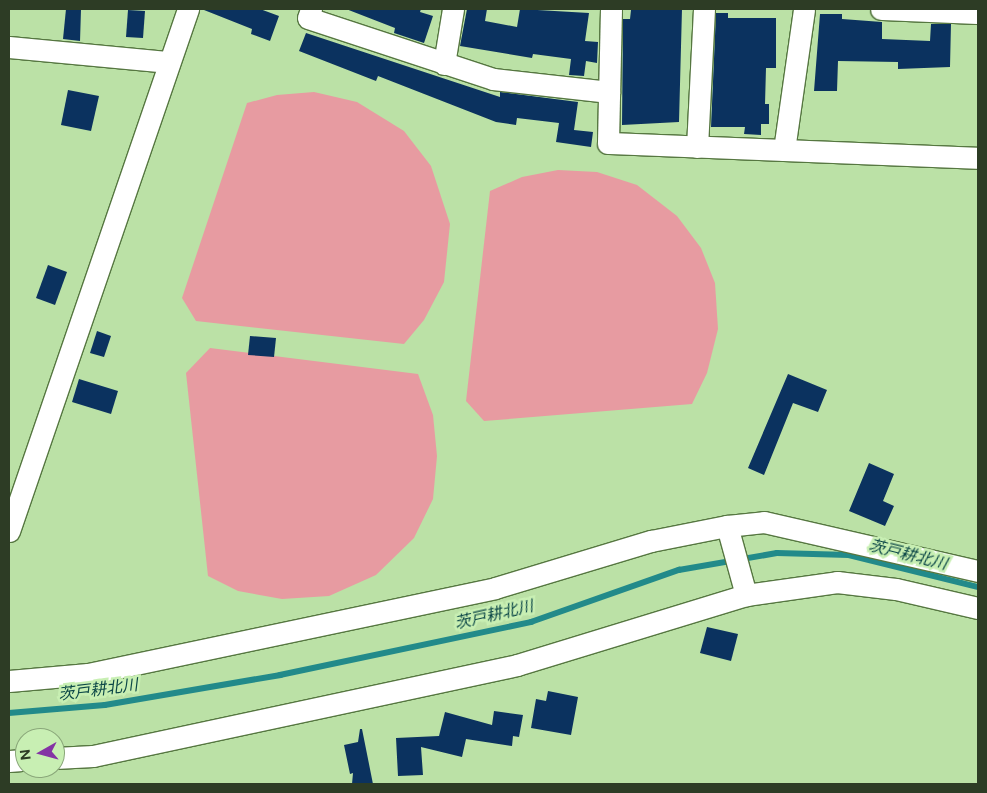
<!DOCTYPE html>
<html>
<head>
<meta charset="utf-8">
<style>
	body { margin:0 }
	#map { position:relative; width:987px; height:793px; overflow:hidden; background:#bbe1a6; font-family:Figtree,"Noto Sans JP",sans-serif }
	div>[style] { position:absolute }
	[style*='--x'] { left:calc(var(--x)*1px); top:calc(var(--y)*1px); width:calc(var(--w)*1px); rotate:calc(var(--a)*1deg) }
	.green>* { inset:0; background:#e79ba1 }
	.stream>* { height:5.5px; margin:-2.75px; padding:0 2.75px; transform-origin:2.75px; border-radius:2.75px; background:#228a8a }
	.building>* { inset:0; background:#0b325f }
	.roads { filter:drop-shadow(1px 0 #567741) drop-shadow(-1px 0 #567741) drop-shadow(0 1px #567741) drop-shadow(0 -1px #567741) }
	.minor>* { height:21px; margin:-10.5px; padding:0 10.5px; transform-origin:10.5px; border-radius:10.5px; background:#fff }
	span { translate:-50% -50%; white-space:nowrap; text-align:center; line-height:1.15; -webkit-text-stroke:5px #c8efb3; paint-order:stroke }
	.water-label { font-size:16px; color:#0c4747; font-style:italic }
	.frame { position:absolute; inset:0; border:10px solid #2d3c25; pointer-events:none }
	.north { position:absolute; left:15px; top:728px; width:50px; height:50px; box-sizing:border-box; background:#c8efb3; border:1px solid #8aa77a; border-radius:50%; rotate:263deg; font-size:14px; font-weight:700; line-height:20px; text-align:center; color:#2d3c25 }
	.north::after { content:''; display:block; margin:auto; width:18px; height:22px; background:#8434a4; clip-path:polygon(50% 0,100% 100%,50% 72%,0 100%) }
</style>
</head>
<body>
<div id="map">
	<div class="green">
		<div style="clip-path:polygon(314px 92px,357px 102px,404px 131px,431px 166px,450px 224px,444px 282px,424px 320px,404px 344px,196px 321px,182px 298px,247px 103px,277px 95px)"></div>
		<div style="clip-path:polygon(558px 170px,597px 172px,637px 185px,677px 216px,701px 248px,715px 283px,718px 329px,707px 373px,692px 404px,484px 421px,466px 401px,490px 191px,522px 177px)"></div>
		<div style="clip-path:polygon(210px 348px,418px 374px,433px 415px,437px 456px,433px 499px,414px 538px,376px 575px,329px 596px,282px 599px,238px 591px,208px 576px,186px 373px)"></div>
	</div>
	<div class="stream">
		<div style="--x:9;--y:713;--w:96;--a:-4.8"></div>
		<div style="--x:105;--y:705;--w:178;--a:-9.7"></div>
		<div style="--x:280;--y:675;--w:257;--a:-11.9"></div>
		<div style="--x:531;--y:622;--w:157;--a:-19.4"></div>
		<div style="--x:679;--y:570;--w:99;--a:-9.8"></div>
		<div style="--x:777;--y:553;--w:72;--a:1.6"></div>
		<div style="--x:849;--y:555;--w:133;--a:13.9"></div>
	</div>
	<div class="building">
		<div style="clip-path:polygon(66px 9px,81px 9px,80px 41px,63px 39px)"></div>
		<div style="clip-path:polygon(260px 9px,279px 16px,270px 41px,251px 34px,252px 29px,204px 10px)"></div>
		<div style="clip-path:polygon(346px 9px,421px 9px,420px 12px,433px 16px,424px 43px,394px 33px,395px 28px)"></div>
		<div style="clip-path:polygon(467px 9px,487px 9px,485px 21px,517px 27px,520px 9px,589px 13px,585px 41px,598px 42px,597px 63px,586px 61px,584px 76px,569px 75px,571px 59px,533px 54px,532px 58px,460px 46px)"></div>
		<div style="clip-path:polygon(682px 9px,679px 122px,622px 125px,623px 19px,630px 19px,631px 10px)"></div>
		<div style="clip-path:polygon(128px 10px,145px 11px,143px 38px,126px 37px)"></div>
		<div style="clip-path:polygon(716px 13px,728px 13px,728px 18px,776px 18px,776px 68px,766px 68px,765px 104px,769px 104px,769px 124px,761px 124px,761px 135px,744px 134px,745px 127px,711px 127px)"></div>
		<div style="clip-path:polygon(820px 14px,842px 14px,842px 19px,882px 22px,882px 39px,930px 41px,931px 24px,951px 24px,950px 67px,898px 69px,898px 62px,838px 61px,837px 91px,814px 91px)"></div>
		<div style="clip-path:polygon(306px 33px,500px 97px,500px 92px,578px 102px,574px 130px,593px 132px,591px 147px,556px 142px,559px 123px,517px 118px,516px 125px,496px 122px,378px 76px,376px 81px,299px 51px)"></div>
		<div style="clip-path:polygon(68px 90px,99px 96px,91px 131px,61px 125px)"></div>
		<div style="clip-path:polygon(48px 265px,67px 272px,55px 305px,36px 298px)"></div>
		<div style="clip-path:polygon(97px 331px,111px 336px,104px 357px,90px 353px)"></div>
		<div style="clip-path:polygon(250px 336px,276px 338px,274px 357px,248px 355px)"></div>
		<div style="clip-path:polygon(788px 374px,827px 390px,818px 412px,793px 403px,764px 475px,748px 468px)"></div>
		<div style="clip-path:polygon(79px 379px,118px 391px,111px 414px,72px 402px)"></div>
		<div style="clip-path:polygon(869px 463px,894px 474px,883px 501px,894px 506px,885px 526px,849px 511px)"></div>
		<div style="clip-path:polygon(707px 627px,738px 634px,731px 661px,700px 653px)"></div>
		<div style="clip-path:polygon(548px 691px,578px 697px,571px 735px,531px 728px,536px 699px,546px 701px)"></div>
		<div style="clip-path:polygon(494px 711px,523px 715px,519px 737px,513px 736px,512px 746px,466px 739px,462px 757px,421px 747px,423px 775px,398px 776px,396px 738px,439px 736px,445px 712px,492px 725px)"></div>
		<div style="clip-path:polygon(360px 729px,362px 729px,373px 784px,352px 784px,353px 773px,350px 774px,344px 745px,358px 742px)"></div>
	</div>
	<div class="roads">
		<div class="minor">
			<div style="--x:311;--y:9;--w:9;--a:108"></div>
			<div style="--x:308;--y:18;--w:195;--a:18.2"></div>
			<div style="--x:493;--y:79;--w:117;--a:6.4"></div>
			<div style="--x:611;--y:9;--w:134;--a:91.3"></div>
			<div style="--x:608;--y:143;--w:370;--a:2.3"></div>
			<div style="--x:881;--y:9;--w:97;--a:2.4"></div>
			<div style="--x:9;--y:47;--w:161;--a:5.4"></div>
			<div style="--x:444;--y:64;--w:56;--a:-80.7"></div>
			<div style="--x:697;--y:147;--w:138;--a:-87.1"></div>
			<div style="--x:784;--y:150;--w:142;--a:-81.9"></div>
			<div style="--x:727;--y:526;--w:72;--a:74.6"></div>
			<div style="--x:9;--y:531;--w:552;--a:-71.07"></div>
			<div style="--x:9;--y:681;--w:79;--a:-5.1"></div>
			<div style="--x:88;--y:674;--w:416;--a:-11.9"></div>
			<div style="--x:495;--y:588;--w:163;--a:-16.8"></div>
			<div style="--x:651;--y:541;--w:77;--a:-11.2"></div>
			<div style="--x:727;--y:526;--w:37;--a:-6"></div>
			<div style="--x:764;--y:522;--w:220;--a:12.9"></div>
			<div style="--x:55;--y:758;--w:38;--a:-3"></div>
			<div style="--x:93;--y:756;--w:434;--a:-12.1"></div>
			<div style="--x:517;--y:665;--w:239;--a:-17"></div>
			<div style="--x:746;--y:595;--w:92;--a:-8.1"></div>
			<div style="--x:837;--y:582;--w:59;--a:6.8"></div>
			<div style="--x:896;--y:589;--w:84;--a:13"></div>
			<div style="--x:9;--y:761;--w:16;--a:-4"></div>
		</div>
	</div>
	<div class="water-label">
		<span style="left:908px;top:555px;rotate:14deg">茨戸耕北川</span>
		<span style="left:494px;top:615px;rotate:-13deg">茨戸耕北川</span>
		<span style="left:98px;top:690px;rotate:-7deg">茨戸耕北川</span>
	</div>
	<div class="frame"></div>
	<div class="north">N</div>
</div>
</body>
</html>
